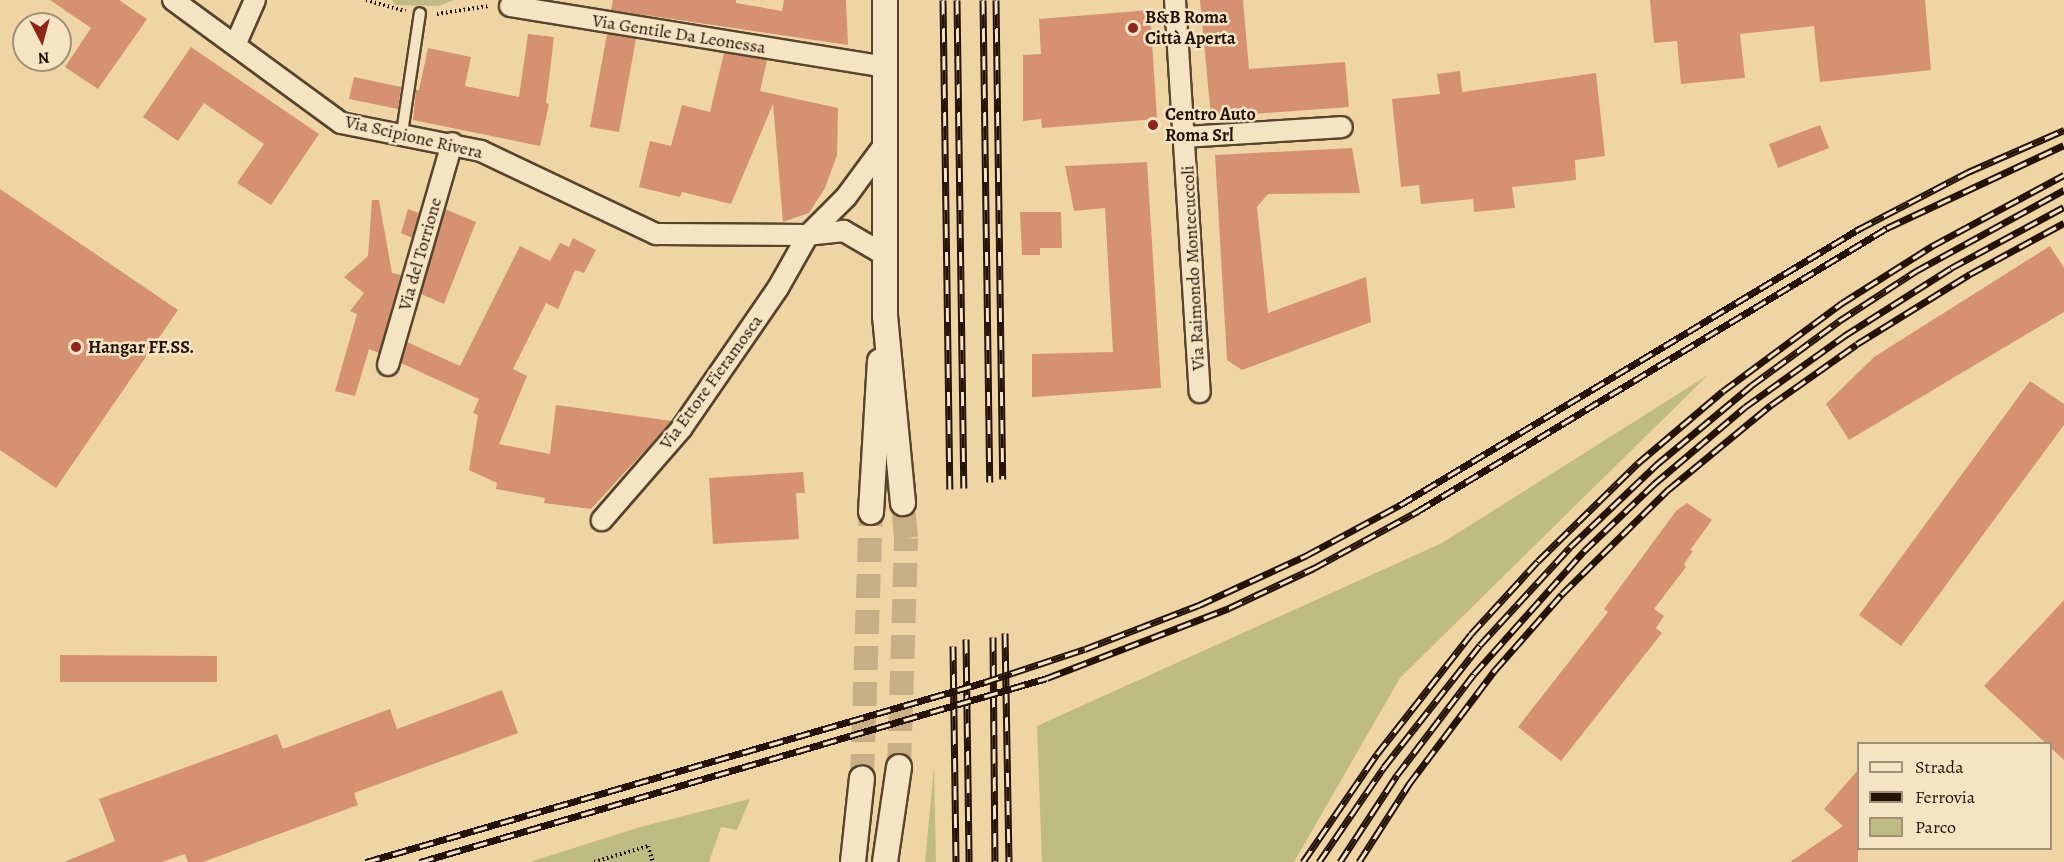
<!DOCTYPE html>
<html>
<head>
<meta charset="utf-8">
<style>
	body { margin:0 }
	#map { position:relative; width:2064px; height:862px; overflow:hidden; background:#f0d5a4; font-family:Alegreya,serif }
	div>[style] { position:absolute }
	[style*='--x'] { left:calc(var(--x)*1px); top:calc(var(--y)*1px); width:calc(var(--w)*1px); rotate:calc(var(--a)*1deg) }
	.green>* { inset:0; background:#bebc82 }
	.building>* { inset:0; background:#d59170 }
	.tertiary-tunnel>* { height:24px; margin-top:-12px; transform-origin:0; background:repeating-linear-gradient(90deg,#c7ae84 0 24px,transparent 0 36px) }
	.path>* { height:4px; margin-top:-2px; transform-origin:0; background:repeating-linear-gradient(90deg,#241305 0 1.5px,transparent 0 4.5px) }
	.roads { filter:drop-shadow(2px 0 #57442d) drop-shadow(-2px 0 #57442d) drop-shadow(0 2px #57442d) drop-shadow(0 -2px #57442d) }
	.service>* { height:10px; margin:-5px; padding:0 5px; transform-origin:5px; border-radius:5px; background:#f5e4c4 }
	.minor>* { height:20px; margin:-10px; padding:0 10px; transform-origin:10px; border-radius:10px; background:#f5e4c4 }
	.tertiary>* { height:24px; margin:-12px; padding:0 12px; transform-origin:12px; border-radius:12px; background:#f5e4c4 }
	.rail>* { height:7px; margin-top:-3.5px; transform-origin:0; background:repeating-linear-gradient(90deg,#f5e4c4 0 14px,#241305 0 28px); box-sizing:border-box; border-block:2px solid #241305 }
	.dots>* { width:16px; height:16px; translate:-50% -50%; box-sizing:border-box; border:3px solid #f5e4c4; border-radius:50% }
	span { translate:-50% -50%; white-space:nowrap; text-align:center; line-height:1.15; -webkit-text-stroke:5px #f5e4c4; paint-order:stroke }
	.poi-label { font-size:18px; color:#241305; font-weight:700 }
	.left { translate:0 -50%; text-align:left }
	.street-label { font-size:18px; color:#241305 }
	.legend { position:absolute; left:1857px; top:742px; width:195px; height:108px; box-sizing:border-box; background:#f5e4c4; border:2px solid #a19078; margin:0; padding:8px 10px; list-style:none; font-size:18px; color:#241305 }
	.legend li { display:flex; align-items:center; gap:12px; height:30px }
	.legend b { width:30px; border:2px solid #a19078 }
	.north { position:absolute; left:12px; top:12px; width:60px; height:60px; box-sizing:border-box; background:#f5e4c4; border:2px solid #a19078; border-radius:50%; rotate:174deg; font-size:16px; font-weight:700; line-height:24px; text-align:center; color:#241305 }
	.north::after { content:''; display:block; margin:auto; width:21px; height:27px; background:#8f2418; clip-path:polygon(50% 0,100% 100%,50% 72%,0 100%) }
</style>
</head>
<body>
<div id="map">
	<div class="green">
		<div style="clip-path:polygon(392px 0,454px 0,439px 6px,395px 5px)"></div>
		<div style="clip-path:polygon(1708px 375px,1400px 678px,1294px 862px,1042px 862px,1037px 726px,1442px 543px)"></div>
		<div style="clip-path:polygon(934px 767px,936px 862px,925px 862px)"></div>
		<div style="clip-path:polygon(750px 799px,737px 830px,721px 827px,709px 862px,530px 862px,640px 827px)"></div>
	</div>
	<div class="building">
		<div style="clip-path:polygon(50px 0,119px 0,147px 19px,98px 89px,65px 67px,91px 28px)"></div>
		<div style="clip-path:polygon(613px 0,736px 0,736px 3px,782px 11px,784px 0,846px 0,848px 45px,611px 10px)"></div>
		<div style="clip-path:polygon(1200px 0,1243px 0,1249px 69px,1345px 62px,1349px 107px,1211px 117px)"></div>
		<div style="clip-path:polygon(1650px 0,1925px 0,1931px 70px,1820px 82px,1814px 26px,1740px 34px,1745px 78px,1681px 84px,1677px 41px,1654px 43px)"></div>
		<div style="clip-path:polygon(1150px 10px,1157px 119px,1042px 128px,1041px 119px,1023px 121px,1023px 55px,1041px 54px,1039px 19px)"></div>
		<div style="clip-path:polygon(528px 34px,554px 37px,546px 103px,549px 104px,540px 146px,413px 120px,416px 90px,419px 90px,428px 48px,471px 57px,465px 86px,519px 97px)"></div>
		<div style="clip-path:polygon(607px 34px,636px 39px,619px 132px,590px 127px)"></div>
		<div style="clip-path:polygon(191px 47px,319px 134px,271px 205px,237px 183px,264px 144px,204px 103px,178px 141px,143px 117px)"></div>
		<div style="clip-path:polygon(724px 53px,767px 60px,760px 91px,838px 108px,837px 155px,825px 188px,809px 213px,783px 222px,773px 104px,731px 204px,682px 192px,680px 197px,639px 187px,650px 141px,671px 146px,682px 105px,710px 112px)"></div>
		<div style="clip-path:polygon(1460px 71px,1462px 92px,1596px 73px,1605px 156px,1575px 160px,1576px 180px,1512px 187px,1515px 208px,1474px 212px,1473px 199px,1421px 204px,1419px 185px,1401px 187px,1392px 99px,1440px 94px,1437px 74px)"></div>
		<div style="clip-path:polygon(354px 77px,401px 87px,398px 109px,349px 99px)"></div>
		<div style="clip-path:polygon(1820px 125px,1829px 148px,1778px 168px,1769px 144px)"></div>
		<div style="clip-path:polygon(1352px 148px,1360px 193px,1268px 194px,1257px 207px,1268px 313px,1366px 277px,1371px 322px,1242px 370px,1227px 360px,1215px 155px)"></div>
		<div style="clip-path:polygon(1147px 162px,1161px 388px,1032px 397px,1032px 354px,1113px 352px,1105px 208px,1074px 211px,1065px 166px)"></div>
		<div style="clip-path:polygon(0 189px,178px 310px,56px 488px,0 450px)"></div>
		<div style="clip-path:polygon(372px 200px,379px 200px,392px 273px,401px 275px,379px 353px,369px 349px,355px 396px,335px 391px,357px 314px,350px 311px,364px 293px,344px 277px,368px 256px)"></div>
		<div style="clip-path:polygon(408px 209px,419px 213px,412px 238px,401px 233px)"></div>
		<div style="clip-path:polygon(445px 209px,476px 222px,444px 304px,421px 294px)"></div>
		<div style="clip-path:polygon(1020px 212px,1061px 212px,1062px 248px,1040px 248px,1040px 255px,1022px 255px)"></div>
		<div style="clip-path:polygon(573px 238px,596px 250px,584px 273px,575px 270px,558px 309px,546px 303px,513px 369px,527px 376px,499px 444px,550px 454px,556px 405px,672px 421px,591px 509px,544px 503px,545px 498px,496px 489px,497px 483px,469px 470px,478px 415px,473px 413px,479px 399px,401px 363px,407px 342px,460px 366px,520px 246px,550px 261px,560px 243px,569px 247px)"></div>
		<div style="clip-path:polygon(2050px 246px,2064px 268px,2064px 312px,1849px 440px,1826px 404px,1874px 357px)"></div>
		<div style="clip-path:polygon(2030px 381px,2064px 404px,2064px 425px,1901px 646px,1859px 615px)"></div>
		<div style="clip-path:polygon(803px 472px,805px 493px,796px 493px,799px 539px,713px 544px,709px 478px)"></div>
		<div style="clip-path:polygon(1687px 503px,1712px 520px,1690px 550px,1693px 551px,1684px 564px,1686px 567px,1654px 609px,1664px 616px,1656px 628px,1662px 633px,1561px 761px,1518px 727px,1608px 612px,1604px 609px,1676px 511px)"></div>
		<div style="clip-path:polygon(2064px 600px,2064px 760px,1984px 686px)"></div>
		<div style="clip-path:polygon(60px 655px,217px 656px,217px 682px,60px 682px)"></div>
		<div style="clip-path:polygon(502px 690px,518px 733px,354px 793px,358px 805px,203px 862px,188px 862px,185px 854px,162px 862px,64px 862px,115px 841px,99px 799px,277px 734px,283px 749px,390px 709px,397px 729px)"></div>
		<div style="clip-path:polygon(1858px 770px,1858px 862px,1790px 862px,1843px 826px,1824px 809px)"></div>
	</div>
	<div class="tertiary-tunnel">
		<div style="--x:899;--y:767;--w:229;--a:-88.2"></div>
		<div style="--x:906;--y:538;--w:35;--a:-95"></div>
		<div style="--x:862;--y:778;--w:266;--a:-88.1"></div>
	</div>
	<div class="path">
		<div style="--x:366;--y:0;--w:41;--a:15.8"></div>
		<div style="--x:437;--y:14;--w:52;--a:-8.9"></div>
		<div style="--x:594;--y:862;--w:56;--a:-16.5"></div>
		<div style="--x:648;--y:846;--w:17;--a:73"></div>
	</div>
	<div class="roads">
		<div class="service">
			<div style="--x:402;--y:133;--w:121;--a:-81.5"></div>
		</div>
		<div class="minor">
			<div style="--x:173;--y:0;--w:208;--a:36.2"></div>
			<div style="--x:341;--y:123;--w:143;--a:11.3"></div>
			<div style="--x:481;--y:151;--w:194;--a:25.4"></div>
			<div style="--x:656;--y:234;--w:152;--a:0.4"></div>
			<div style="--x:808;--y:235;--w:61;--a:119.5"></div>
			<div style="--x:778;--y:288;--w:171;--a:124.5"></div>
			<div style="--x:681;--y:429;--w:121;--a:131"></div>
			<div style="--x:1175;--y:0;--w:393;--a:86.4"></div>
			<div style="--x:510;--y:6;--w:381;--a:9.2"></div>
			<div style="--x:236;--y:43;--w:47;--a:-66.2"></div>
			<div style="--x:1185;--y:137;--w:157;--a:-3.6"></div>
			<div style="--x:885;--y:255;--w:48;--a:-149.7"></div>
			<div style="--x:844;--y:231;--w:36;--a:174"></div>
			<div style="--x:808;--y:235;--w:54;--a:-45"></div>
			<div style="--x:846;--y:197;--w:66;--a:-53.7"></div>
			<div style="--x:388;--y:365;--w:231;--a:-73.9"></div>
		</div>
		<div class="tertiary">
			<div style="--x:885;--y:0;--w:316;--a:90"></div>
			<div style="--x:885;--y:316;--w:188;--a:84.5"></div>
			<div style="--x:871;--y:512;--w:151;--a:-86.6"></div>
			<div style="--x:853;--y:862;--w:84;--a:-83.9"></div>
			<div style="--x:885;--y:862;--w:96;--a:-81.6"></div>
		</div>
	</div>
	<div class="rail">
		<div style="--x:943;--y:0;--w:489;--a:89.2"></div>
		<div style="--x:957;--y:0;--w:488;--a:89.2"></div>
		<div style="--x:983;--y:0;--w:482;--a:89.2"></div>
		<div style="--x:996;--y:0;--w:479;--a:89.2"></div>
		<div style="--x:1005;--y:633;--w:229;--a:89"></div>
		<div style="--x:993;--y:637;--w:225;--a:89.5"></div>
		<div style="--x:966;--y:639;--w:223;--a:89.2"></div>
		<div style="--x:953;--y:646;--w:216;--a:89.2"></div>
		<div style="--x:366;--y:862;--w:645;--a:-16.21"></div>
		<div style="--x:985;--y:682;--w:105;--a:-18.3"></div>
		<div style="--x:1085;--y:649;--w:122;--a:-21.1"></div>
		<div style="--x:1199;--y:605;--w:119;--a:-24.8"></div>
		<div style="--x:1307;--y:555;--w:106;--a:-28.3"></div>
		<div style="--x:1400;--y:505;--w:536;--a:-31.02"></div>
		<div style="--x:1859;--y:229;--w:123;--a:-27.6"></div>
		<div style="--x:1968;--y:172;--w:105;--a:-23.6"></div>
		<div style="--x:420;--y:862;--w:653;--a:-16.35"></div>
		<div style="--x:1047;--y:678;--w:195;--a:-21"></div>
		<div style="--x:1229;--y:608;--w:94;--a:-25.2"></div>
		<div style="--x:1314;--y:568;--w:119;--a:-28.7"></div>
		<div style="--x:1418;--y:511;--w:548;--a:-31.11"></div>
		<div style="--x:1887;--y:228;--w:195;--a:-25.1"></div>
		<div style="--x:1303;--y:862;--w:131;--a:-55.6"></div>
		<div style="--x:1377;--y:754;--w:152;--a:-51.9"></div>
		<div style="--x:1471;--y:634;--w:99;--a:-47.5"></div>
		<div style="--x:1538;--y:561;--w:140;--a:-44.4"></div>
		<div style="--x:1638;--y:463;--w:111;--a:-40.3"></div>
		<div style="--x:1723;--y:391;--w:148;--a:-36.5"></div>
		<div style="--x:1842;--y:303;--w:107;--a:-32.3"></div>
		<div style="--x:1932;--y:246;--w:150;--a:-28.3"></div>
		<div style="--x:1319;--y:862;--w:115;--a:-55.6"></div>
		<div style="--x:1384;--y:767;--w:155;--a:-51.8"></div>
		<div style="--x:1480;--y:645;--w:133;--a:-47.4"></div>
		<div style="--x:1570;--y:547;--w:119;--a:-43.6"></div>
		<div style="--x:1656;--y:465;--w:125;--a:-39.8"></div>
		<div style="--x:1752;--y:385;--w:108;--a:-36.3"></div>
		<div style="--x:1839;--y:321;--w:92;--a:-33"></div>
		<div style="--x:1916;--y:271;--w:169;--a:-28.7"></div>
		<div style="--x:1340;--y:862;--w:104;--a:-56.8"></div>
		<div style="--x:1397;--y:775;--w:127;--a:-52.7"></div>
		<div style="--x:1474;--y:674;--w:165;--a:-48.2"></div>
		<div style="--x:1584;--y:551;--w:97;--a:-43.7"></div>
		<div style="--x:1654;--y:484;--w:119;--a:-40.2"></div>
		<div style="--x:1745;--y:407;--w:122;--a:-35.6"></div>
		<div style="--x:1844;--y:336;--w:127;--a:-32.4"></div>
		<div style="--x:1951;--y:268;--w:128;--a:-28.4"></div>
		<div style="--x:1359;--y:862;--w:93;--a:-57.3"></div>
		<div style="--x:1409;--y:784;--w:143;--a:-53"></div>
		<div style="--x:1495;--y:670;--w:101;--a:-48.6"></div>
		<div style="--x:1562;--y:594;--w:150;--a:-44.5"></div>
		<div style="--x:1669;--y:489;--w:132;--a:-39.5"></div>
		<div style="--x:1771;--y:405;--w:105;--a:-35.3"></div>
		<div style="--x:1857;--y:344;--w:133;--a:-31.8"></div>
		<div style="--x:1970;--y:274;--w:107;--a:-28.5"></div>
	</div>
	<div class="dots">
		<div style="left:1133px;top:28px;background:#8f2418"></div>
		<div style="left:1153px;top:125px;background:#8f2418"></div>
		<div style="left:76px;top:347px;background:#8f2418"></div>
	</div>
	<div class="poi-label">
		<span class="left" style="left:1145px;top:28px">B&amp;B Roma<br>Città Aperta</span>
		<span class="left" style="left:1165px;top:125px">Centro Auto<br>Roma Srl</span>
		<span class="left" style="left:88px;top:347px">Hangar FF.SS.</span>
	</div>
	<div class="street-label">
		<span style="left:679px;top:34px;rotate:9deg">Via Gentile Da Leonessa</span>
		<span style="left:414px;top:137px;rotate:13deg">Via Scipione Rivera</span>
		<span style="left:420px;top:254px;rotate:-74deg">Via del Torrione</span>
		<span style="left:1193px;top:268px;rotate:-93deg">Via Raimondo Montecuccoli</span>
		<span style="left:711px;top:382px;rotate:-54deg">Via Ettore Fieramosca</span>
	</div>
	<ul class="legend">
	<li><b style="height:8px;background:#f5e4c4"></b>Strada</li>
	<li><b style="height:8px;background:#241305"></b>Ferrovia</li>
	<li><b style="height:16px;background:#bebc82"></b>Parco</li>
	</ul>
	<div class="north">N</div>
</div>
</body>
</html>
